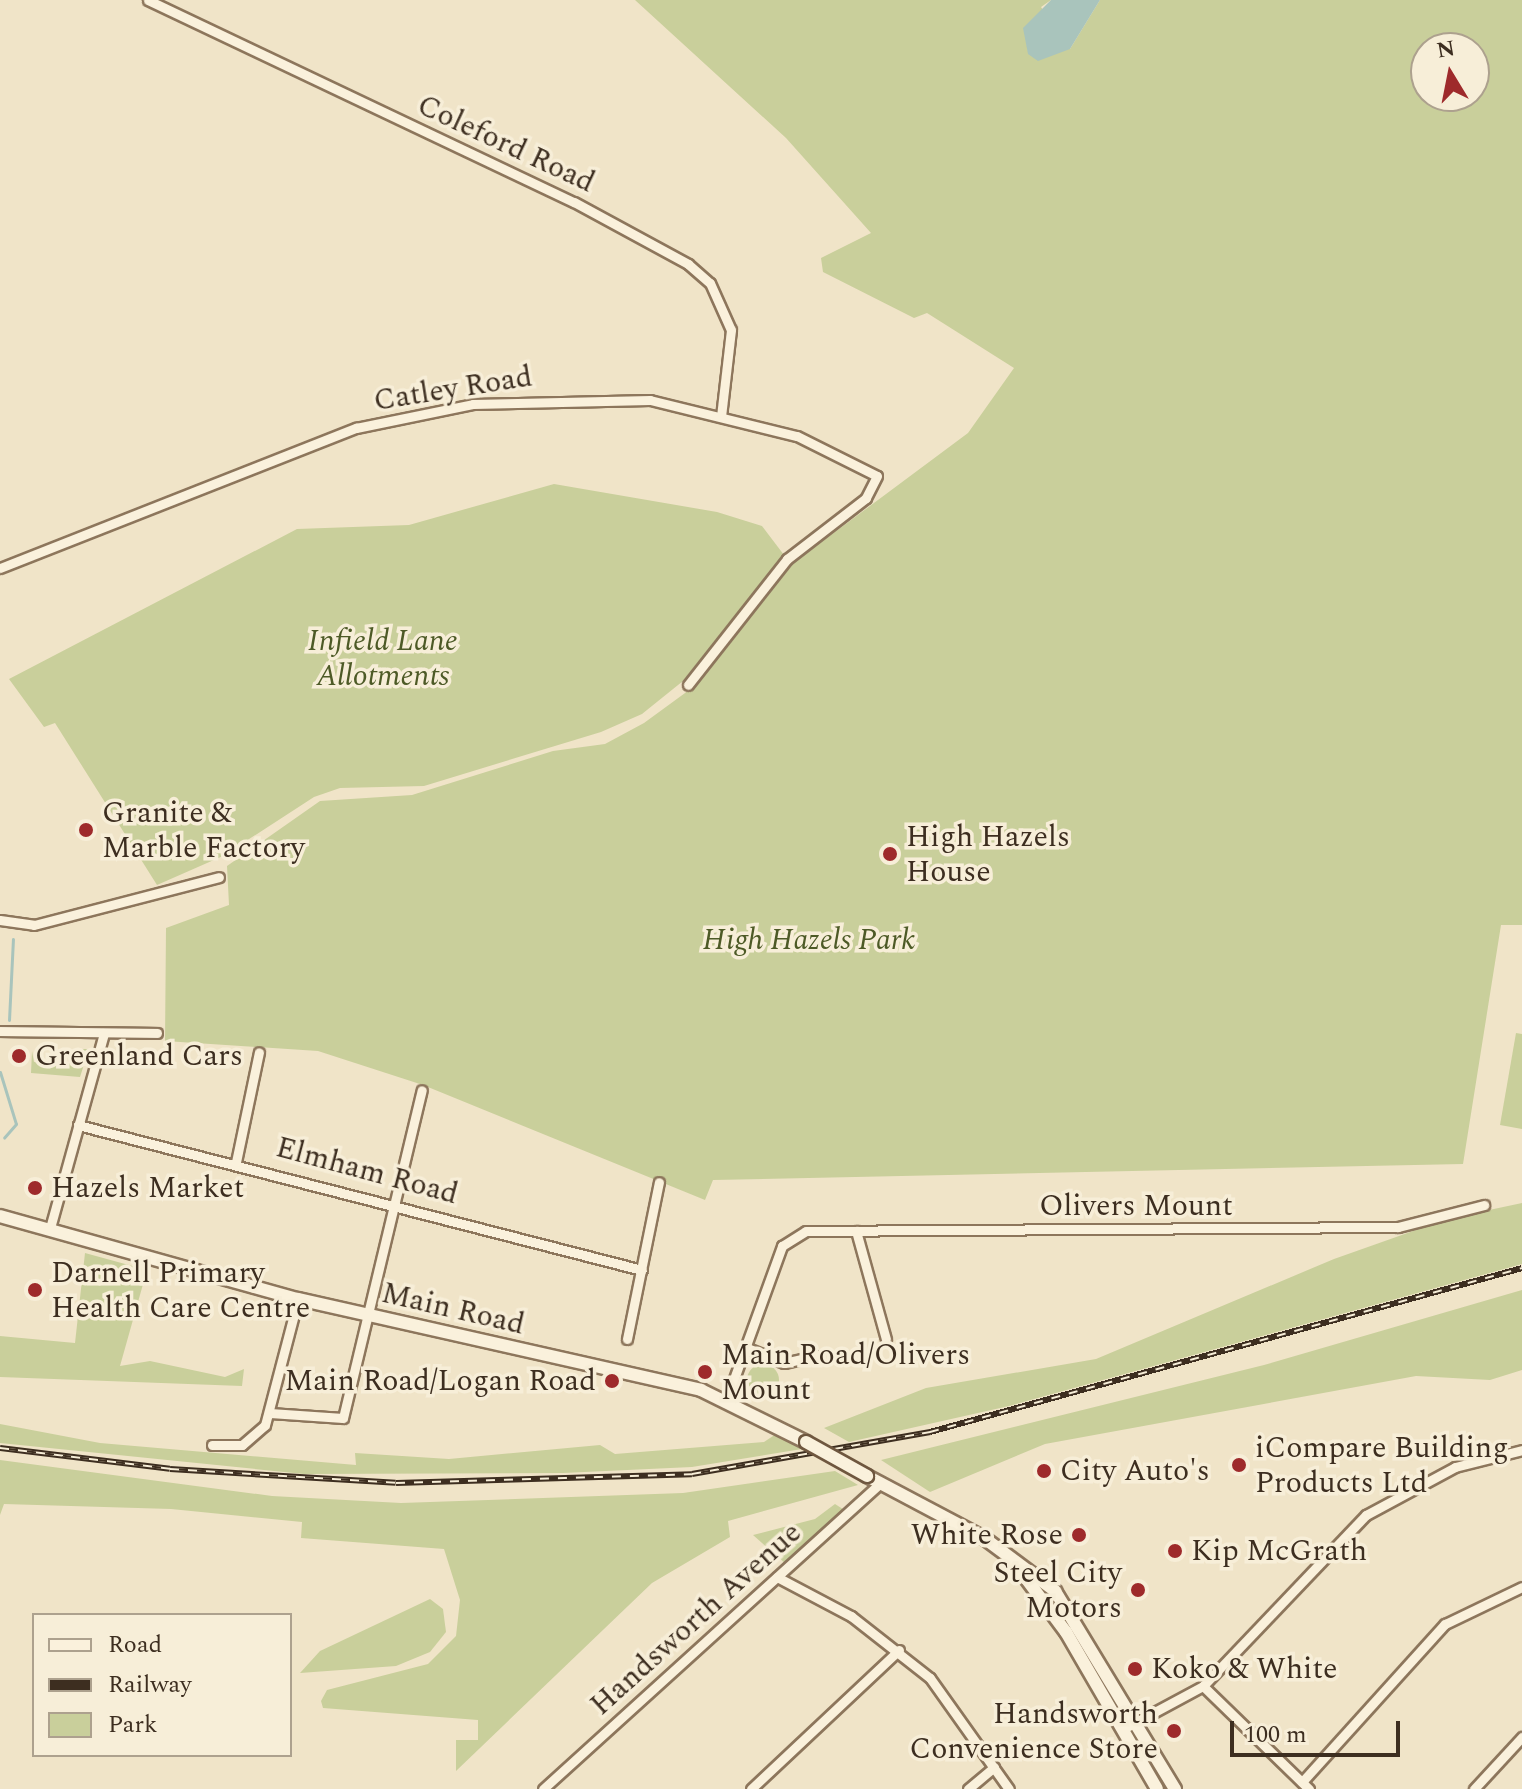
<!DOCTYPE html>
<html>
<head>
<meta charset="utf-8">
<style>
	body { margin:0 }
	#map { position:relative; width:1522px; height:1789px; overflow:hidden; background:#f0e4c8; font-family:Spectral,serif }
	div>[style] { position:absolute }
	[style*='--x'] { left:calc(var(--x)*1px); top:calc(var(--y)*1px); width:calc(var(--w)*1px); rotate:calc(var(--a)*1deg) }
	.green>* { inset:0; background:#c9cf9b }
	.round { border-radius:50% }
	.water>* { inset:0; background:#a9c4bc }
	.stream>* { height:3px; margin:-1.5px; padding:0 1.5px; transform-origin:1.5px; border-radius:1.5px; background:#a9c4bc }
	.roads { filter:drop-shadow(2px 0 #8d765c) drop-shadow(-2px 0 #8d765c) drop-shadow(0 2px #8d765c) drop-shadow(0 -2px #8d765c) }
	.street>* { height:9px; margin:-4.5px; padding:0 4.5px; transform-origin:4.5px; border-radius:4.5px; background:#faf1dc }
	.secondary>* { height:12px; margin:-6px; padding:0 6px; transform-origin:6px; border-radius:6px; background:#faf1dc }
	.rail>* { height:6px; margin-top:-3px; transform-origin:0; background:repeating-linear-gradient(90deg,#f7eed8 0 9px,#3d2e20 0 18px); box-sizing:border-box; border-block:2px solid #3d2e20 }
	.bridges { filter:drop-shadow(2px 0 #6f573f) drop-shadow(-2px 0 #6f573f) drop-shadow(0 2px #6f573f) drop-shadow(0 -2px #6f573f) }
	.secondary-bridge>* { height:12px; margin:-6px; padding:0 6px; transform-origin:6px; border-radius:6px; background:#faf1dc }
	.dots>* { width:22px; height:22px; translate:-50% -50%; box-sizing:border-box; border:4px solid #f7eed8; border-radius:50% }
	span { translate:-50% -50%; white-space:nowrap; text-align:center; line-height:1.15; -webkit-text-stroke:7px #f7eed8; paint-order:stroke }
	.street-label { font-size:30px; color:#3d2e20 }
	.park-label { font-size:30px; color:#4d5a26; font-style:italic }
	.poi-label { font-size:30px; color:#3d2e20 }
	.left { translate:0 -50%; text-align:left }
	.right { translate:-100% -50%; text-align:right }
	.legend { position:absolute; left:32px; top:1613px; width:260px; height:144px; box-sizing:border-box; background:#f7eed8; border:2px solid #ada18e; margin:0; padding:10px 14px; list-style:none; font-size:24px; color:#3d2e20 }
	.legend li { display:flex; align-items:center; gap:16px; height:40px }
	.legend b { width:40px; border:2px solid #ada18e }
	.north { position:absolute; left:1410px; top:32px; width:80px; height:80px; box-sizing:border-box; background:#f7eed8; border:2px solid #ada18e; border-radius:50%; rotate:350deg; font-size:22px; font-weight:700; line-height:32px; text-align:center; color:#3d2e20 }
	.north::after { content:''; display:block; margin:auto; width:28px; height:36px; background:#9e2a2b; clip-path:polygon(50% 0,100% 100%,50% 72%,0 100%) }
	.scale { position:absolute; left:1230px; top:1721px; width:170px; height:36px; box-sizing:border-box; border:4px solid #3d2e20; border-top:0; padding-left:10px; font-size:24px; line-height:28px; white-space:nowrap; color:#3d2e20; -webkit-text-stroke:6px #f7eed8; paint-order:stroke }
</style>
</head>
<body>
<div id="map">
	<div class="green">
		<div style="clip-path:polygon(evenodd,635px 0,1051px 0,1041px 7px,1070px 49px,1100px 0,1522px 0,1522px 925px,1501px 925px,1463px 1164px,713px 1180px,705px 1200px,423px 1085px,318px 1051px,165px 1041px,166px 928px,229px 905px,227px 866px,320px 801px,412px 795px,553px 751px,605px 744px,644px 723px,696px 685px,792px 564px,968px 433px,1014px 368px,927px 313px,914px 318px,823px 272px,821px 258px,871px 233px,786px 138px,635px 0,1426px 48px,1474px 48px,1474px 96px,1426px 96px,1426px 48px)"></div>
		<div style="clip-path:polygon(554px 484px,717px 512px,762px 526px,784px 555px,683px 681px,642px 714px,601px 732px,424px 786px,340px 788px,314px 797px,223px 856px,157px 885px,55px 723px,44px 727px,9px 679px,297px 529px,409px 525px)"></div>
		<div style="clip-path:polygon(1516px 1033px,1522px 1034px,1522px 1129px,1500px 1125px)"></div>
		<div style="clip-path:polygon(83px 1049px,89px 1049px,80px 1077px,31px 1073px,32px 1051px,34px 1062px,82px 1062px)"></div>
		<div style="clip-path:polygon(1522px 1203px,1522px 1264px,1009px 1406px,849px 1442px,824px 1428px,926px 1388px,1096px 1359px,1334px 1259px,1447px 1219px)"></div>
		<div style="clip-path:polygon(85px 1253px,147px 1270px,120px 1366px,150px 1361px,225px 1377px,244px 1369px,242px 1386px,0 1377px,0 1336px,75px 1343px)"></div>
		<div style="clip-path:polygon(1522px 1290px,1522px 1370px,1490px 1380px,1416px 1376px,1045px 1444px,930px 1492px,881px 1460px,1264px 1365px)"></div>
		<div class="round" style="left:747px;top:1364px;width:32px;height:32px"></div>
		<div style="clip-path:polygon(0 1424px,100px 1443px,356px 1465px,355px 1453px,449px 1459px,600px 1445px,615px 1454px,764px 1442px,776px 1434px,802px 1449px,692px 1467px,563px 1473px,304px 1474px,0 1443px)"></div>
		<div style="clip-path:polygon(0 1460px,272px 1496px,401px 1503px,683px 1493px,835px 1471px,858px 1485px,728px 1521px,730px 1537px,652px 1583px,456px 1771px,456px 1740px,478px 1740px,478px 1720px,323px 1708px,321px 1701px,327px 1690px,428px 1664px,456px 1636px,460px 1600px,444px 1549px,301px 1538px,302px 1522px,171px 1509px,4px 1504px,0 1515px)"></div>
		<div style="clip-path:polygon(835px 1504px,849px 1513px,786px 1564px,753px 1535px,815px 1519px)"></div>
		<div style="clip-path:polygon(430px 1599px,443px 1609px,446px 1632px,430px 1652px,396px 1666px,300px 1673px,320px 1651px)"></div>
	</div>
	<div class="water">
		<div style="clip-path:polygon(1051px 0,1100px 0,1070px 49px,1038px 61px,1028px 54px,1023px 28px)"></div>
	</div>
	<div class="stream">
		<div style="--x:9;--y:1020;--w:81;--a:-87.2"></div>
		<div style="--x:0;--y:1072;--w:54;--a:72.9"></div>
		<div style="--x:16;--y:1124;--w:18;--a:131"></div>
	</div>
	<div class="roads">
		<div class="street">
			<div style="--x:148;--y:0;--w:471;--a:25.4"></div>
			<div style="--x:574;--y:202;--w:130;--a:28.5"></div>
			<div style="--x:688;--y:264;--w:29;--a:41"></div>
			<div style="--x:710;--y:283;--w:51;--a:65.9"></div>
			<div style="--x:731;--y:330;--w:87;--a:96.6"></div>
			<div style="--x:0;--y:568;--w:383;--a:-21.5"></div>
			<div style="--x:356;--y:428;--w:119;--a:-11.6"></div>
			<div style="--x:473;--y:404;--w:177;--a:-1.3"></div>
			<div style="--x:650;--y:400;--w:151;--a:13.8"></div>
			<div style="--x:797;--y:436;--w:89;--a:26.6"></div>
			<div style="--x:877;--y:476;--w:25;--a:117"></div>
			<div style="--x:866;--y:498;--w:100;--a:142.3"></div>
			<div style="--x:787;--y:559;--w:160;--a:128.2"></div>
			<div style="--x:0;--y:920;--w:34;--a:8"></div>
			<div style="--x:34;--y:925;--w:191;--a:-14.5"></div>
			<div style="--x:0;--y:1031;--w:157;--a:0.7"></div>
			<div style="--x:78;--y:1125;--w:582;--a:14.42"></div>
			<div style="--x:236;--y:1162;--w:112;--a:-78.2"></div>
			<div style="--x:50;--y:1228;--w:202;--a:-74.5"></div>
			<div style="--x:856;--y:1231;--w:112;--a:74.5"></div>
			<div style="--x:627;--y:1339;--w:160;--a:-78.5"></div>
			<div style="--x:747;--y:1348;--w:40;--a:22"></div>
			<div style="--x:784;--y:1363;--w:32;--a:-13"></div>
			<div style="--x:727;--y:1398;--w:162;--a:-70.1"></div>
			<div style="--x:782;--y:1246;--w:28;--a:-32"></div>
			<div style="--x:806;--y:1231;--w:592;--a:-0.39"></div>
			<div style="--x:1398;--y:1227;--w:89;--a:-14.3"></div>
			<div style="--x:270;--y:1413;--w:73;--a:3.9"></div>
			<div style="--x:343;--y:1418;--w:337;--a:-76.5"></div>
			<div style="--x:212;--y:1445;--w:30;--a:0"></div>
			<div style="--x:242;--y:1445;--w:30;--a:-41"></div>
			<div style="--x:265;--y:1425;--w:130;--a:-75.3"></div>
			<div style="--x:777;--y:1577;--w:84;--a:27.8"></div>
			<div style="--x:851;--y:1616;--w:100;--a:38.1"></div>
			<div style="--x:930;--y:1678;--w:136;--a:54.6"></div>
			<div style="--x:1203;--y:1686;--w:148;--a:44.2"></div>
			<div style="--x:1123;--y:1729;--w:91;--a:-28.3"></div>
			<div style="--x:1203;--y:1686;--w:236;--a:-46.4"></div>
			<div style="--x:1366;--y:1515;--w:101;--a:-28.3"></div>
			<div style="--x:1455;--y:1467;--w:69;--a:-14.2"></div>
			<div style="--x:1302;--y:1782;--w:213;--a:-47.9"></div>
			<div style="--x:1445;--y:1624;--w:85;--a:-25.7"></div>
			<div style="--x:543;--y:1789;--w:456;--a:-42.2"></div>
			<div style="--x:751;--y:1789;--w:203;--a:-43.2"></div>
			<div style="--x:968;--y:1789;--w:34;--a:-40"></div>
			<div style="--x:1474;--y:1789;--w:71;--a:-47.3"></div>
		</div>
		<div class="secondary">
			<div style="--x:0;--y:1216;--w:309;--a:15.6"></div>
			<div style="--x:298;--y:1299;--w:413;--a:12.7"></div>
			<div style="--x:701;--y:1390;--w:117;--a:26.3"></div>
			<div style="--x:867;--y:1476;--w:132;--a:27.9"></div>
			<div style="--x:984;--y:1538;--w:89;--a:36.7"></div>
			<div style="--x:1055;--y:1591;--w:232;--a:58.8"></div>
			<div style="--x:1016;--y:1565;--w:84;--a:53.3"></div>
			<div style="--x:1066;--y:1632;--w:181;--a:59.9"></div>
		</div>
	</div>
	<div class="rail">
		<div style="--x:0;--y:1448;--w:171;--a:7"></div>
		<div style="--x:170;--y:1469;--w:226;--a:3.5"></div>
		<div style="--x:396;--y:1483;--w:296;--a:-1.7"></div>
		<div style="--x:692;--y:1474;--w:242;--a:-10"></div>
		<div style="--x:930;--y:1432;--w:614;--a:-15.48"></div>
	</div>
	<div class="bridges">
		<div class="secondary-bridge">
			<div style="--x:806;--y:1442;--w:70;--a:29.1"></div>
		</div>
	</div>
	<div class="dots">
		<div style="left:86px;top:830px;background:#9e2a2b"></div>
		<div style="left:890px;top:854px;background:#9e2a2b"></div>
		<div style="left:19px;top:1056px;background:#9e2a2b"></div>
		<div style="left:35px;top:1188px;background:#9e2a2b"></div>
		<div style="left:35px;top:1290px;background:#9e2a2b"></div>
		<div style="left:705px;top:1372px;background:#9e2a2b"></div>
		<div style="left:612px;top:1381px;background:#9e2a2b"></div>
		<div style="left:1239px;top:1465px;background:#9e2a2b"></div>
		<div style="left:1044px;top:1471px;background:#9e2a2b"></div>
		<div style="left:1079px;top:1535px;background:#9e2a2b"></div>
		<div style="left:1175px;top:1551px;background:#9e2a2b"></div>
		<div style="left:1138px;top:1590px;background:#9e2a2b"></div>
		<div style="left:1135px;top:1669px;background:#9e2a2b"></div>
		<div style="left:1174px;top:1731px;background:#9e2a2b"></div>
	</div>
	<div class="street-label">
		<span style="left:506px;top:144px;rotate:25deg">Coleford Road</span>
		<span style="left:453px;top:389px;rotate:-9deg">Catley Road</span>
		<span style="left:367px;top:1171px;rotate:15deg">Elmham Road</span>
		<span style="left:1136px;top:1206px">Olivers Mount</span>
		<span style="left:453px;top:1309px;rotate:13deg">Main Road</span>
		<span style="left:696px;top:1619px;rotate:-42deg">Handsworth Avenue</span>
	</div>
	<div class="park-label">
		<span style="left:383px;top:658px">Infield Lane<br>Allotments</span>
		<span style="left:809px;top:940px">High Hazels Park</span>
	</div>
	<div class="poi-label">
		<span class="left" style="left:102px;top:830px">Granite &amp;<br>Marble Factory</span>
		<span class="left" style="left:906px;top:854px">High Hazels<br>House</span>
		<span class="left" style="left:35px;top:1056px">Greenland Cars</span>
		<span class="left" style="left:51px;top:1188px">Hazels Market</span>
		<span class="left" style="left:51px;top:1290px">Darnell Primary<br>Health Care Centre</span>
		<span class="left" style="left:721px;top:1372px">Main Road/Olivers<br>Mount</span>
		<span class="right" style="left:596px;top:1381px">Main Road/Logan Road</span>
		<span class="left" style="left:1255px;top:1465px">iCompare Building<br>Products Ltd</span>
		<span class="left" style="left:1060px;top:1471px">City Auto's</span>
		<span class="right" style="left:1063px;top:1535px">White Rose</span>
		<span class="left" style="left:1191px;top:1551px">Kip McGrath</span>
		<span class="right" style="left:1122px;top:1590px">Steel City<br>Motors</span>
		<span class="left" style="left:1151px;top:1669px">Koko &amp; White</span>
		<span class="right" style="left:1158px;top:1731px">Handsworth<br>Convenience Store</span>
	</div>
	<ul class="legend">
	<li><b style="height:10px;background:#faf1dc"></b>Road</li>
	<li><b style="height:10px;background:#3d2e20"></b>Railway</li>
	<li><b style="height:22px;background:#c9cf9b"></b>Park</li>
	</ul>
	<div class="north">N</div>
	<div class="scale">100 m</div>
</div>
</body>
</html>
